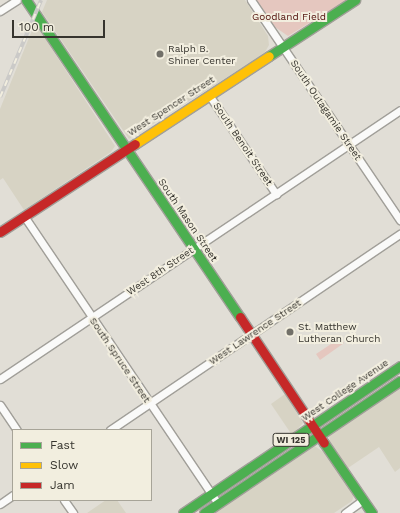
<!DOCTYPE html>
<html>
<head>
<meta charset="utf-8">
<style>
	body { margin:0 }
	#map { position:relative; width:400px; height:513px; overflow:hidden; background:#e1ded6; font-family:"Work Sans",sans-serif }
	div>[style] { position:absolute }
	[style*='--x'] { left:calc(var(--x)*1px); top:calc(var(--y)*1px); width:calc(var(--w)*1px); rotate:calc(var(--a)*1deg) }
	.built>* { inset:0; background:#d7d3c4 }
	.green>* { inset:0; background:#e5c7bf }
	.roads { filter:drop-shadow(1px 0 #a19f99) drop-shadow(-1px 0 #a19f99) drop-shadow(0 1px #a19f99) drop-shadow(0 -1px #a19f99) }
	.street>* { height:7px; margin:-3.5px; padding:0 3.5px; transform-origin:3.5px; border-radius:3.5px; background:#fafaf9 }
	.fast>* { height:9px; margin:-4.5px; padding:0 4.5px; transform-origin:4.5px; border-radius:4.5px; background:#4caf50 }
	.slow>* { height:9px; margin:-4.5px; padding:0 4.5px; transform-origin:4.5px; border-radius:4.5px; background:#ffc107 }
	.jam>* { height:9px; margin:-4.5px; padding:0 4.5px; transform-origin:4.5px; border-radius:4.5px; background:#c62828 }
	.rail>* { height:3.5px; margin-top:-1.75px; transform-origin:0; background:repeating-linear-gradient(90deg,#f2eedf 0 6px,#cbcac8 0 12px); box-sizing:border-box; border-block:1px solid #cbcac8 }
	.dots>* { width:11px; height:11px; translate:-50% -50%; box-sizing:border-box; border:2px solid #f2eedf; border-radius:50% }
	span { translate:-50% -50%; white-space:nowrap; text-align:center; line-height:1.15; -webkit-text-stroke:4px #f2eedf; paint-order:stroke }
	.shield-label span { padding:1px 3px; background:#f2eedf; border:1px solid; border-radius:3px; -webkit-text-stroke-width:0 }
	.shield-label { font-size:9px; color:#36342e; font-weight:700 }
	.park-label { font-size:10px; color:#500f0a }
	.poi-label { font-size:10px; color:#36342e }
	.left { translate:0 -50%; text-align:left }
	.street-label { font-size:10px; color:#36342e }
	.legend { position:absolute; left:12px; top:429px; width:140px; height:72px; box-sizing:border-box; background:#f2eedf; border:1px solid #a7a498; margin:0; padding:5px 7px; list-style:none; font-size:12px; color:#36342e }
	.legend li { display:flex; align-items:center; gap:8px; height:20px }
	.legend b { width:20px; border:1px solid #a7a498 }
	.scale { position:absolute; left:12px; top:20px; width:93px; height:18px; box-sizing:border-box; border:2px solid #36342e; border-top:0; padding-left:5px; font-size:12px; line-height:14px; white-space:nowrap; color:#36342e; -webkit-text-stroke:3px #f2eedf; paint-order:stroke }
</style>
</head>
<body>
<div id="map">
	<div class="built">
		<div style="clip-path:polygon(47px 0,245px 0,268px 36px,269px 45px,264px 54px,129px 139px,42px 12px)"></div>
		<div style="clip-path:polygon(35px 23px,115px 146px,111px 152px,24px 210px,3px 178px,0 180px,0 109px)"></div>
		<div style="clip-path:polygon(400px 385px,400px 468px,395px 472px,379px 447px,348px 468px,330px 442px,329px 434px)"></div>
		<div style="clip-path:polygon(285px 394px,303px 423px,292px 435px,271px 404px)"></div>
		<div style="clip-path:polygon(313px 445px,325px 453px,354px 495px,352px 501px,334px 513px,211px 513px)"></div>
		<div style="clip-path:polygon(106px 500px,117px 500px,126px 513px,87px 513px)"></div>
	</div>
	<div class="green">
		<div style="clip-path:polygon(256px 0,347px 0,288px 36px,275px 27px)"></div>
		<div style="clip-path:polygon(340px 338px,344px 343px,320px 360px,316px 354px)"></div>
	</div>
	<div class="roads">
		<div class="street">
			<div style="--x:251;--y:0;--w:266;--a:55.9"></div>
			<div style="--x:0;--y:11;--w:20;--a:-33"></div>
			<div style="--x:209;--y:95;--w:120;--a:55.9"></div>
			<div style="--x:24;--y:216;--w:347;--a:56"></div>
			<div style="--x:0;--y:379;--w:482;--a:-33.9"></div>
			<div style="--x:0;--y:405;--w:30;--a:56"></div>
			<div style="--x:110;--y:430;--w:350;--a:-34.1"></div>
			<div style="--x:64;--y:500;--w:16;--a:55"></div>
			<div style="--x:0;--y:504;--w:16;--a:-35"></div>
			<div style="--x:345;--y:513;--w:22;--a:-36"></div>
		</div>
		<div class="fast">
			<div style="--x:26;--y:0;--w:382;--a:56"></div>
			<div style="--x:269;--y:56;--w:103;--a:-33.1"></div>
			<div style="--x:324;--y:443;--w:85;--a:55.6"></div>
			<div style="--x:183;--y:513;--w:262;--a:-34.1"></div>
			<div style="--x:204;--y:513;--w:236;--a:-34"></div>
		</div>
		<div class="slow">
			<div style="--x:135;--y:144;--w:160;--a:-33.3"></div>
		</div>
		<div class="jam">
			<div style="--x:0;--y:232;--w:161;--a:-33.1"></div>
			<div style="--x:240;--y:317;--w:151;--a:56.3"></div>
		</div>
	</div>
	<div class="rail">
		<div style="--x:0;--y:97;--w:105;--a:-67.1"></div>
	</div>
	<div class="dots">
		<div style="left:160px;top:54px;background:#727069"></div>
		<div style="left:290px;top:332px;background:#727069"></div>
	</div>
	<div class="shield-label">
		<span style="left:291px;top:440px">WI 125</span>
	</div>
	<div class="park-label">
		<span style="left:289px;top:17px">Goodland Field</span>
	</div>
	<div class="poi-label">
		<span class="left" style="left:168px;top:54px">Ralph B.<br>Shiner Center</span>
		<span class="left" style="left:298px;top:332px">St. Matthew<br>Lutheran Church</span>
	</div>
	<div class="street-label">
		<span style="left:171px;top:106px;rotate:-33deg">West Spencer Street</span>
		<span style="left:326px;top:110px;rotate:56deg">South Outagamie Street</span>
		<span style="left:243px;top:144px;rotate:56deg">South Benoit Street</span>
		<span style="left:188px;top:220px;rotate:56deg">South Mason Street</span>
		<span style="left:160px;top:271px;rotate:-34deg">West 8th Street</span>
		<span style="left:255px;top:332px;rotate:-34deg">West Lawrence Street</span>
		<span style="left:120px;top:360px;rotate:56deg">South Spruce Street</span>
		<span style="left:345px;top:390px;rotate:-34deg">West College Avenue</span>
	</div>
	<ul class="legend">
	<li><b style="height:5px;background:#4caf50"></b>Fast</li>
	<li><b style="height:5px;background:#ffc107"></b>Slow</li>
	<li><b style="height:5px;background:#c62828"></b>Jam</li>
	</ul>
	<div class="scale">100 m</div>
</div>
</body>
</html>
